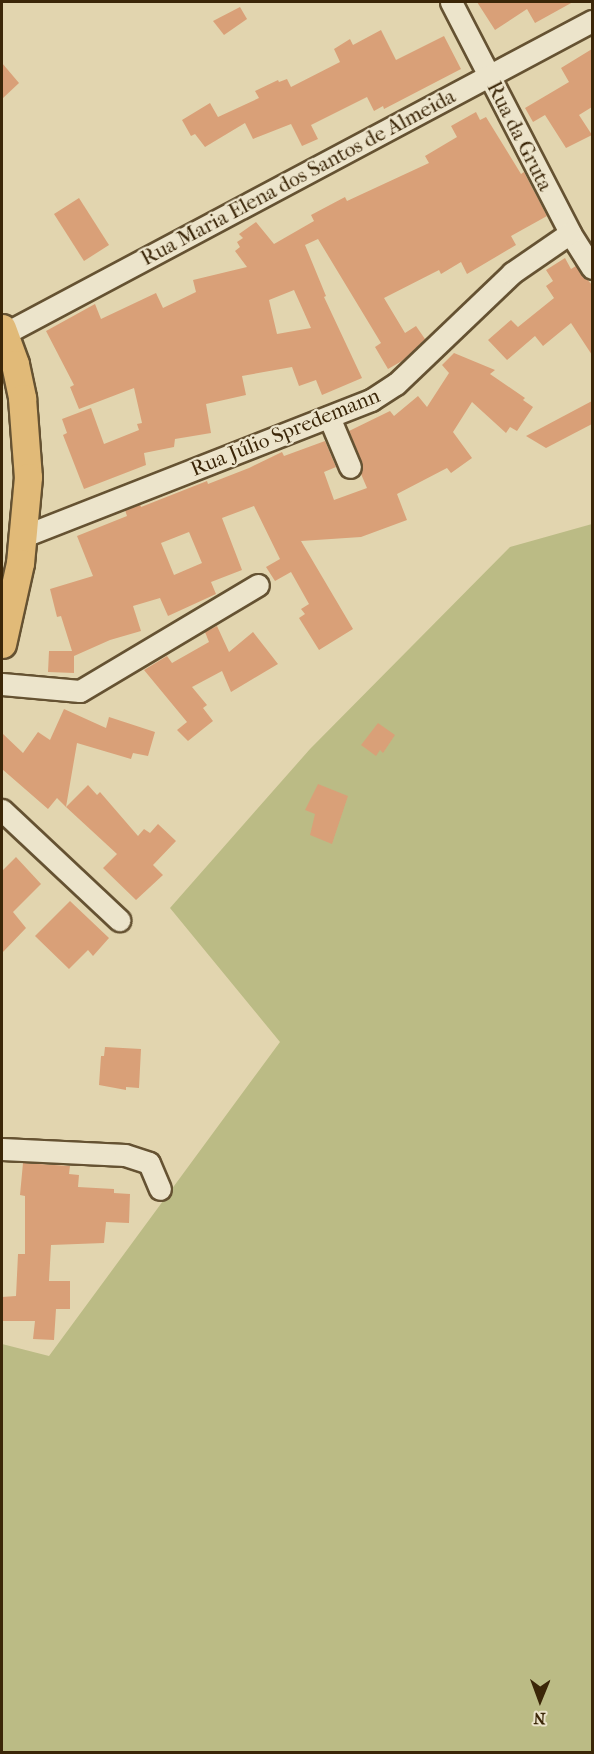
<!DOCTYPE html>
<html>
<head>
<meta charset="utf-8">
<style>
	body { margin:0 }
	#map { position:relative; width:594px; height:1754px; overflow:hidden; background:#e2d5af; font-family:"IM FELL French Canon",serif }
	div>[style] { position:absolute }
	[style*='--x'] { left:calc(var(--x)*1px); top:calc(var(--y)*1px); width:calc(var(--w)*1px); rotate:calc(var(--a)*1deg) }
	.green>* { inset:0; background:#bbbb85 }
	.building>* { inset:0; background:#d9a078 }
	.roads { filter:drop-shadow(2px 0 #655232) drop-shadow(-2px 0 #655232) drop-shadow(0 2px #655232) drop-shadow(0 -2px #655232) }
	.minor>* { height:21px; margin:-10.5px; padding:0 10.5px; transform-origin:10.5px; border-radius:10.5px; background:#ece4cb }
	.major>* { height:27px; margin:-13.5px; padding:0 13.5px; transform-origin:13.5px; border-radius:13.5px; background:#e1ba78 }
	span { translate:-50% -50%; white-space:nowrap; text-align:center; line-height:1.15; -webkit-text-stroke:4.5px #ece4cb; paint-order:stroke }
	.street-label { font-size:21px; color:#3b2608 }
	.frame { position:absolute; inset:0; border:3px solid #3b2608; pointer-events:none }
	.north { position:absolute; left:510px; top:1670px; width:60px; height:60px; -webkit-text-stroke:4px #ece4cb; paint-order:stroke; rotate:181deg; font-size:16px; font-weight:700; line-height:24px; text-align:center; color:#3b2608 }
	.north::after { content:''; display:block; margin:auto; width:21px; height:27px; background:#3b2608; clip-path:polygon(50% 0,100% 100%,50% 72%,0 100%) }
</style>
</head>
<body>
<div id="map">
	<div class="green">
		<div style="clip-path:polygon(592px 524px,592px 1752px,2px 1752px,2px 1344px,49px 1356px,280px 1042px,170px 908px,310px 749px,510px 547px)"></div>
	</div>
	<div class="building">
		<div style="clip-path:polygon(477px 2px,573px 2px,535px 23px,527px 9px,495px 30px)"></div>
		<div style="clip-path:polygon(240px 7px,247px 19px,224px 35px,213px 21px)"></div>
		<div style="clip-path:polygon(381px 30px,396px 60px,444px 36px,461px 69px,384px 109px,383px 106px,374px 111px,367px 97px,311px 125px,318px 139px,302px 146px,291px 124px,253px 139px,245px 123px,205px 147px,195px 134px,191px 136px,182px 120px,210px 103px,218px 117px,259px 98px,255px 91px,278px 80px,279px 82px,287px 79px,291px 87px,340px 62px,334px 49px,350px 39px,353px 45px)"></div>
		<div style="clip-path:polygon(592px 49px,592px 107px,579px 115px,592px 135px,566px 148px,545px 115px,533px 122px,525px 108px,569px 82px,561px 68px)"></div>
		<div style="clip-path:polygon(2px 63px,19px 83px,2px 99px)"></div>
		<div style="clip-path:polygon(evenodd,476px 112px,480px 120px,486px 117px,521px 174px,524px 172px,547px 216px,511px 236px,516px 245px,467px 274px,461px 262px,441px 274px,439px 270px,384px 298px,405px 333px,416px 326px,425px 339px,402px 361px,388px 369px,375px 347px,381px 343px,318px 239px,305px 245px,326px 296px,324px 297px,362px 378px,322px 395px,316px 380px,299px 386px,292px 367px,242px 376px,246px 395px,206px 404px,211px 433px,175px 439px,174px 447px,144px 453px,146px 465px,84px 489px,63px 435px,67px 433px,62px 419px,91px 408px,104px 444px,139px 430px,137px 424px,142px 423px,134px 388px,79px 409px,70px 387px,74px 385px,46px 331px,95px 304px,101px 319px,156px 293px,163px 308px,196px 292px,193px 280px,247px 267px,235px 251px,240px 247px,237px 242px,243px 238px,239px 234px,256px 222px,274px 244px,314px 221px,311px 215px,345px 197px,347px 201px,429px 163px,425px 156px,457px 137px,451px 126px,476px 112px,294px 290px,311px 328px,277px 334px,269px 300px,294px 290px)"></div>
		<div style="clip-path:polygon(79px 198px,109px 245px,84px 261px,54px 214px)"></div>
		<div style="clip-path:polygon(565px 258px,571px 269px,576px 266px,592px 285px,592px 355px,571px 323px,543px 346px,535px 336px,507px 360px,488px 340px,511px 320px,518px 327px,554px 298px,546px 286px,553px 281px,546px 270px)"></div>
		<div style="clip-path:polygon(evenodd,454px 353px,495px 370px,490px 374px,525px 398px,523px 400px,533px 407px,517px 431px,510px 427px,506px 433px,472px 402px,453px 432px,472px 458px,451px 473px,447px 468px,397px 494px,407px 520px,361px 537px,301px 541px,353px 629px,319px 650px,299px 618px,305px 614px,301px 609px,309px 604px,291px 572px,275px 581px,266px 567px,280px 559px,254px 506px,222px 518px,242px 570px,211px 582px,216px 594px,168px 616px,160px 598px,133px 606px,141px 631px,110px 640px,74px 656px,74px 673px,48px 672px,49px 651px,72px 651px,61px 616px,57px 617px,50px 589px,93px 576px,77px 536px,127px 516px,125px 510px,140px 504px,141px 507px,207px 481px,208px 484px,249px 468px,282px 452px,284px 456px,325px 441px,336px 467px,324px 472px,334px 500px,367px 488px,361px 474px,362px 462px,349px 431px,390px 411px,394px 416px,418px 396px,427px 407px,449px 373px,442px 365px,454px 353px,189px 532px,202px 563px,174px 575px,161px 543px,189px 532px)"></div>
		<div style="clip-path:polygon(592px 401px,592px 424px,546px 448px,526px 436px)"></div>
		<div style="clip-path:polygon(217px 626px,229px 652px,253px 632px,278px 664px,231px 692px,222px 671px,192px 687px,207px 705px,203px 708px,213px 721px,188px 741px,177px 730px,187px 722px,144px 670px,167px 656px,172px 663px,209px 642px,205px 632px)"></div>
		<div style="clip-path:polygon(64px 709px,106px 728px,109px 717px,155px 732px,148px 756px,133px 753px,131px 759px,77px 743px,66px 807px,57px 798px,48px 809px,2px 769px,2px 733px,23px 753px,38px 732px,50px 740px)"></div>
		<div style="clip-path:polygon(378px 723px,395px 735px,383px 753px,380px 750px,376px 756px,361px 745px)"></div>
		<div style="clip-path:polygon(318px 784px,348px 796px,332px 844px,310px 835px,315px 814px,305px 810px)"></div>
		<div style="clip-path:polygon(88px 785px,97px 795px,100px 792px,138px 836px,144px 829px,150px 833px,158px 824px,176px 841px,153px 865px,163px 875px,136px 900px,103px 868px,117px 854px,66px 807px)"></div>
		<div style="clip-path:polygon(16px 857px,41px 884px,13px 912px,26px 928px,2px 953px,2px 871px)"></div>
		<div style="clip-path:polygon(70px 901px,109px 938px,93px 956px,88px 950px,69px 969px,35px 936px)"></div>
		<div style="clip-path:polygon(105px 1047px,141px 1049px,139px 1088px,126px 1087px,126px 1090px,99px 1085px,101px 1056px,104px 1056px)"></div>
		<div style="clip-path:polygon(23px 1163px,70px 1166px,69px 1174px,79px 1175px,78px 1187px,114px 1189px,114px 1193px,130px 1194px,129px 1223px,106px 1222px,104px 1243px,51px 1245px,49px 1281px,70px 1281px,70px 1309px,56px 1309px,54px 1340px,33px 1339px,35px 1321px,2px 1321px,2px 1297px,16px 1296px,18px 1254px,25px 1254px,25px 1196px,20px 1195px)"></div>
	</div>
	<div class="roads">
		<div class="minor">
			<div style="--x:451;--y:2;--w:260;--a:62.7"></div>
			<div style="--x:570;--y:233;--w:41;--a:57.8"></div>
			<div style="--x:4;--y:334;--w:666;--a:-28.03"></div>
			<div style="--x:329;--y:417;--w:54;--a:67.2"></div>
			<div style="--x:24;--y:536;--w:373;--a:-21.4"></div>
			<div style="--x:371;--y:400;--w:30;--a:-33"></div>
			<div style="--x:396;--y:384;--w:161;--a:-43.7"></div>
			<div style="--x:512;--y:273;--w:70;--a:-34.6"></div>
			<div style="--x:2;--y:684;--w:78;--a:5.1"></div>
			<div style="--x:80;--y:691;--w:207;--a:-30.8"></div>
			<div style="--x:2;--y:810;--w:161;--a:43.2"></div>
			<div style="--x:2;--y:1149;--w:123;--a:2.8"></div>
			<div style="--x:125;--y:1155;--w:25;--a:18"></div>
			<div style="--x:149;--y:1163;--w:28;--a:67"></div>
		</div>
		<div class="major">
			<div style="--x:2;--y:328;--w:38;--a:70"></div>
			<div style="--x:15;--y:364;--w:35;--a:78"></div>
			<div style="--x:22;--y:398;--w:79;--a:85.7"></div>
			<div style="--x:28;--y:477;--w:86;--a:95.3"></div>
			<div style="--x:20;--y:563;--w:83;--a:102.5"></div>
		</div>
	</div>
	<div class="street-label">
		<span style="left:520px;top:136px;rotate:63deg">Rua da Gruta</span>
		<span style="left:298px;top:177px;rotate:-28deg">Rua Maria Elena dos Santos de Almeida</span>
		<span style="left:285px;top:432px;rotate:-22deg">Rua Júlio Spredemann</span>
	</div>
	<div class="frame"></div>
	<div class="north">N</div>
</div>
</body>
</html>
